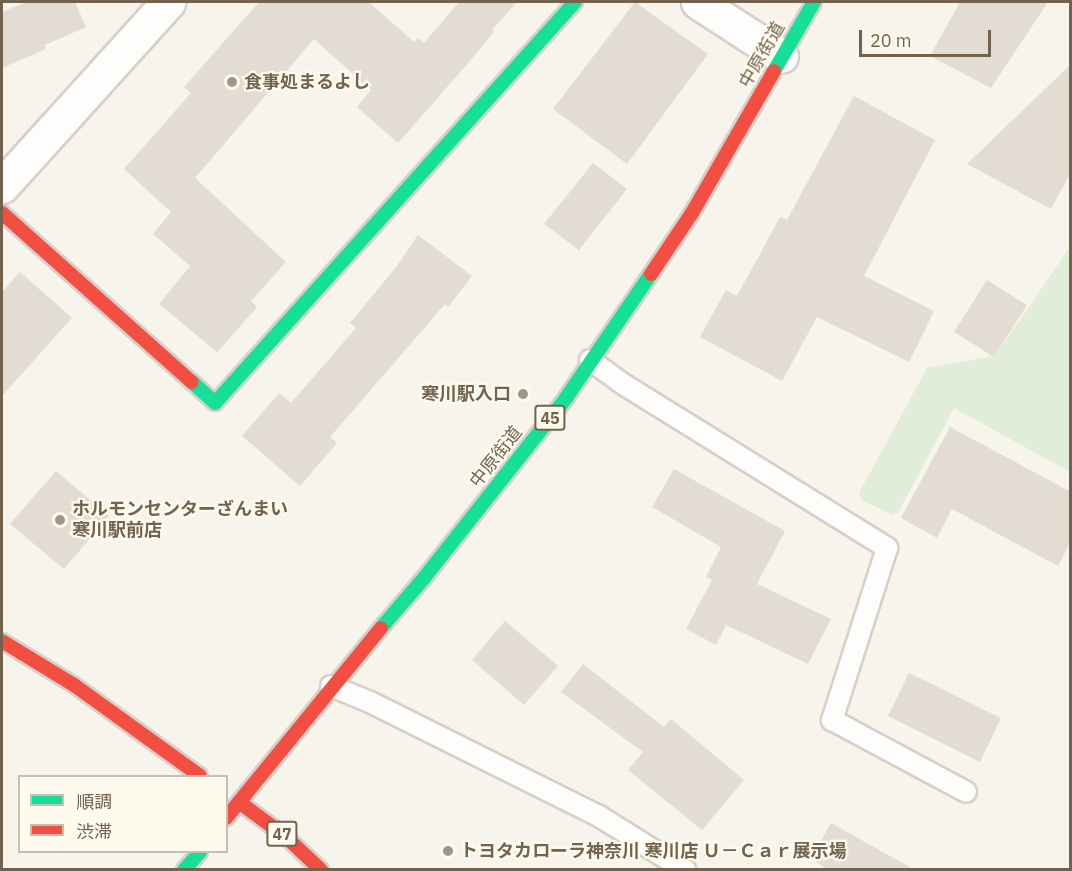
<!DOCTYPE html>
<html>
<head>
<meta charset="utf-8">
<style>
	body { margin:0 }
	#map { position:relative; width:1072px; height:871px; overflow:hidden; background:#f7f4ec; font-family:"IBM Plex Sans","Noto Sans JP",sans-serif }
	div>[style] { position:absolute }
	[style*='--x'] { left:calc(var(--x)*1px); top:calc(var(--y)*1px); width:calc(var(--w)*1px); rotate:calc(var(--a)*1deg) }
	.green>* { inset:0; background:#e0edd8 }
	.building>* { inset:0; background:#e2dcd3 }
	.roads { filter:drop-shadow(2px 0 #d5d0c9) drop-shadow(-2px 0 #d5d0c9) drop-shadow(0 2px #d5d0c9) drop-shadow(0 -2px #d5d0c9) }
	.lane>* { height:20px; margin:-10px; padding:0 10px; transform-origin:10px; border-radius:10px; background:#fefdfc }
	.street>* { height:33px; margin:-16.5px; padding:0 16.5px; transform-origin:16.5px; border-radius:16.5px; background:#fefdfc }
	.fast>* { height:14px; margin:-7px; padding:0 7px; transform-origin:7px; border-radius:7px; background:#16e098 }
	.jam>* { height:14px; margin:-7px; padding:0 7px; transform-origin:7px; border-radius:7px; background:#f24e42 }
	.dots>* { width:16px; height:16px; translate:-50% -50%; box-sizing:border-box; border:3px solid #fefbee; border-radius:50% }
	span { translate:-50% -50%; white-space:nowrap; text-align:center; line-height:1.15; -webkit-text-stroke:4.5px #fefbee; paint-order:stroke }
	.shield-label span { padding:2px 4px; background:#fefbee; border:2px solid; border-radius:4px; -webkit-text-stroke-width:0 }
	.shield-label { font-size:16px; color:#73634e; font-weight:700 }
	.street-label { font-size:18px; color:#73634e }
	.poi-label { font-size:18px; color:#73634e; font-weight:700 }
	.left { translate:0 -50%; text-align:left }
	.right { translate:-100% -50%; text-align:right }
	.frame { position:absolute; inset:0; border:3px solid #73634e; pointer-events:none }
	.legend { position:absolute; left:18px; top:775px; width:210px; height:78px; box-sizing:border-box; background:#fefbee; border:2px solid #c6beae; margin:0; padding:8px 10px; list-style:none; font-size:18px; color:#73634e }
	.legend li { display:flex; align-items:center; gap:12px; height:30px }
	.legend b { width:30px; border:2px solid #c6beae }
	.scale { position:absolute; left:859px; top:30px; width:132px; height:27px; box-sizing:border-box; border:3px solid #73634e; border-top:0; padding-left:8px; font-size:18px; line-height:21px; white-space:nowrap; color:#73634e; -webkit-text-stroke:4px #fefbee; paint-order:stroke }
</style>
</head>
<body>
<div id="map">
	<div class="green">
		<div style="clip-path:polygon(1070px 247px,1070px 472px,954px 408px,898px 513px,893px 515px,862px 500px,859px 493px,927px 368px,995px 356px)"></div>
	</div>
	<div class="building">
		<div style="clip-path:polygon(26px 2px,75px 2px,86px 27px,45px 45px,46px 49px,2px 68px,2px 12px)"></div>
		<div style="clip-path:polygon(259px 2px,369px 2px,414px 42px,418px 38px,424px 43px,459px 2px,517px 2px,492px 30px,494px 32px,469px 62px,398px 143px,357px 107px,371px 90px,314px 39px,195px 178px,286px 262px,251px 301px,257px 307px,217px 352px,159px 304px,190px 266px,153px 234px,171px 212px,124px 169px,191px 93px,184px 87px)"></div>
		<div style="clip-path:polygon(635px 2px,708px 54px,627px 164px,553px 109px)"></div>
		<div style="clip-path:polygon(960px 2px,1048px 2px,991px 88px,930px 56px)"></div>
		<div style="clip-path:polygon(1071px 64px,1071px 172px,1051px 209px,967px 164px)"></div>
		<div style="clip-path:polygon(854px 96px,935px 140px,864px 276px,934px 311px,909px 362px,817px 317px,782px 381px,700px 337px,726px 290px,737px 296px,780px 217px,787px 220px)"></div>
		<div style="clip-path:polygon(593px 163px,627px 189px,579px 250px,544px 224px)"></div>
		<div style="clip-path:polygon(418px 235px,472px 276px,448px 307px,445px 304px,330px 437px,337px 443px,300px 486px,242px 436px,279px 393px,291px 403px,356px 328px,350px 323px,397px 266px)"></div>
		<div style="clip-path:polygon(20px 272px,72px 318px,2px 396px,2px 292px)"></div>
		<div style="clip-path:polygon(987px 280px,1027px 305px,994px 357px,954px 332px)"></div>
		<div style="clip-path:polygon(950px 427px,1071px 492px,1071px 541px,1058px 566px,952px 509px,937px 538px,901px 518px)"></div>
		<div style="clip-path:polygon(674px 469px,785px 531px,757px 584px,831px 619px,808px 664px,726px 625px,716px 645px,686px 629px,712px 580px,706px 577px,721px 547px,652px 507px)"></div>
		<div style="clip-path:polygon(56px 471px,109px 516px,64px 569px,10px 524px)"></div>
		<div style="clip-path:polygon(505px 621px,558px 666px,524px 705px,472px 660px)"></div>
		<div style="clip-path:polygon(583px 664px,664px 727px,671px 719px,744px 780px,702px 830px,628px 770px,643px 752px,561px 692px)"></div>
		<div style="clip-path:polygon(909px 673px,1001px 718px,980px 762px,888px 716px)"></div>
		<div style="clip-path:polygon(831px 823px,915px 870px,829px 870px,811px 859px)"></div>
	</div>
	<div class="roads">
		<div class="lane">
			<div style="--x:590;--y:360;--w:41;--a:36"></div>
			<div style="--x:623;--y:384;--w:311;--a:31.8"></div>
			<div style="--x:887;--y:548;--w:181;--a:107.7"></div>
			<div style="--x:832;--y:720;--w:152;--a:28.2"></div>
			<div style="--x:331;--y:686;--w:42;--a:22.3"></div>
			<div style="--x:370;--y:702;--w:256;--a:26.5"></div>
			<div style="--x:599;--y:816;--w:102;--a:32.1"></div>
		</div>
		<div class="street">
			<div style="--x:698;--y:2;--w:99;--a:33"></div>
			<div style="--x:2;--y:186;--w:248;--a:-47.9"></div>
		</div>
		<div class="fast">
			<div style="--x:774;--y:71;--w:80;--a:-59.9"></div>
			<div style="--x:192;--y:382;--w:31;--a:42"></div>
			<div style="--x:215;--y:403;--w:539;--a:-48.08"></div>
			<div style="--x:381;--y:628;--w:66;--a:-49.3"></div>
			<div style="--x:424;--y:578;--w:229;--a:-51.7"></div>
			<div style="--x:566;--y:398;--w:150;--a:-55.6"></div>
			<div style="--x:184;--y:870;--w:24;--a:-48"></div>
		</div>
		<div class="jam">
			<div style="--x:2;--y:213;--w:254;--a:41.7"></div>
			<div style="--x:651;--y:274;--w:73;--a:-56.1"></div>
			<div style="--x:692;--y:213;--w:164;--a:-60"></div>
			<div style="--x:2;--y:641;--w:84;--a:31.4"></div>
			<div style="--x:74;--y:685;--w:155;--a:35.8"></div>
			<div style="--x:239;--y:802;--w:57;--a:36.5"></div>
			<div style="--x:285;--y:836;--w:50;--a:43.4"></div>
			<div style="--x:226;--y:818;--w:245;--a:-50.8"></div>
		</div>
	</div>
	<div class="dots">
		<div style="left:232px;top:82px;background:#a19685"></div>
		<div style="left:523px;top:394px;background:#a19685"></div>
		<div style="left:60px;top:520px;background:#a19685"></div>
		<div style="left:448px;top:851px;background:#a19685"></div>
	</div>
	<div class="shield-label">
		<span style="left:550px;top:418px">45</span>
		<span style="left:282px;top:834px">47</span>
	</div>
	<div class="street-label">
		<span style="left:762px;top:55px;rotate:-60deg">中原街道</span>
		<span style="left:496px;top:457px;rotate:-52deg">中原街道</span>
	</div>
	<div class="poi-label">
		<span class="left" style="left:244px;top:82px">食事処まるよし</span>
		<span class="right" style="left:511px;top:394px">寒川駅入口</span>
		<span class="left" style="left:72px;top:520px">ホルモンセンターざんまい<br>寒川駅前店</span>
		<span class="left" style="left:460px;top:851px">トヨタカローラ神奈川 寒川店 Ｕ－Ｃａｒ展示場</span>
	</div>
	<div class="frame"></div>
	<ul class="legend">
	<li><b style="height:8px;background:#16e098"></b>順調</li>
	<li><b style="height:8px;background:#f24e42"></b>渋滞</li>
	</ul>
	<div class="scale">20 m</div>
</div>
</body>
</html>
